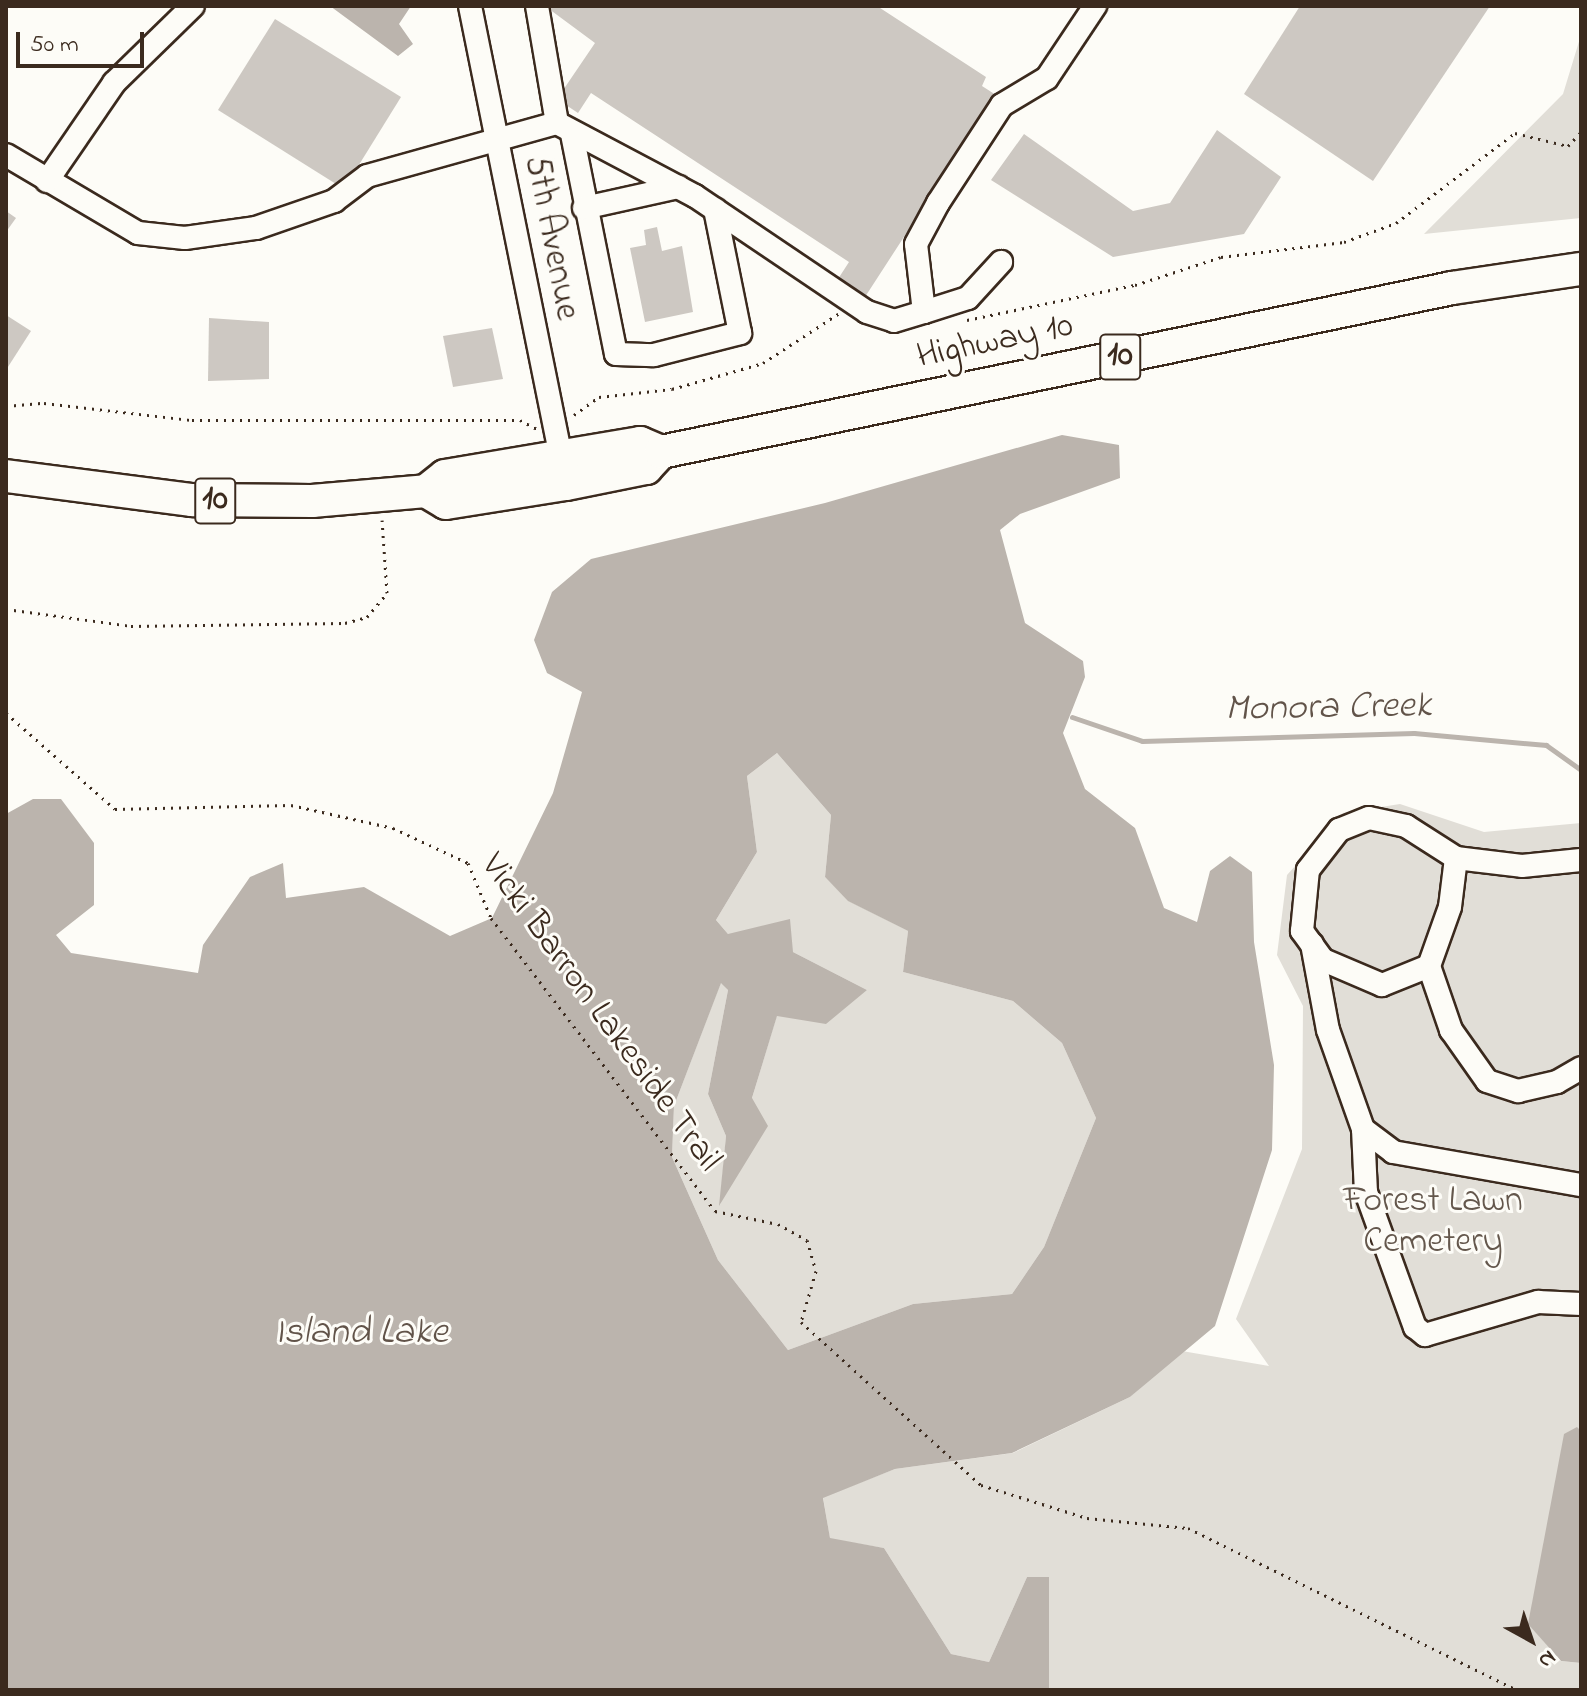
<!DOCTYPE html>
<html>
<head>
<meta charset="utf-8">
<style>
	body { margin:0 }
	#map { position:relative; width:1587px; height:1696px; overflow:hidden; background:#fdfcf7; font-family:"Indie Flower",sans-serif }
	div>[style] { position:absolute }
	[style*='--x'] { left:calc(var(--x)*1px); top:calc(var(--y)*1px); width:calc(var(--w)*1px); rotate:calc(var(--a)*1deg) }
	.green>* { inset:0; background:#e1ded7 }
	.water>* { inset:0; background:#bbb4ad }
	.stream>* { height:5px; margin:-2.5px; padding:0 2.5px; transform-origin:2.5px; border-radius:2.5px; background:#bbb4ad }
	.building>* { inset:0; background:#cdc8c2 }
	.path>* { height:3px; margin-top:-1.5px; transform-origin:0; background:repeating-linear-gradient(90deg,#3b2a1e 0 2px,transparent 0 8px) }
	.roads { filter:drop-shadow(2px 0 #3b2a1e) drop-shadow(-2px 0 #3b2a1e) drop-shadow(0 2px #3b2a1e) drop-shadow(0 -2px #3b2a1e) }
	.minor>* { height:22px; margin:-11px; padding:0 11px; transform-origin:11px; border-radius:11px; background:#fdfcf7 }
	.highway>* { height:32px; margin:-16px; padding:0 16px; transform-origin:16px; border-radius:16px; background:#fdfcf7 }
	span { translate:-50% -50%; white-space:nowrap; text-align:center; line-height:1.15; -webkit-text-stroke:6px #fdfcf7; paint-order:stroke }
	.shield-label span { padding:2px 6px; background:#fdfcf7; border:2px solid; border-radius:6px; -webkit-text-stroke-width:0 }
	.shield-label { font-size:34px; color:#3b2a1e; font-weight:700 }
	.street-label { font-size:36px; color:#3b2a1e }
	.park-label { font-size:36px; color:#64574c }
	.water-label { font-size:38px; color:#615349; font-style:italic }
	.frame { position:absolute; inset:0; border:8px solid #3b2a1e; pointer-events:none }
	.north { position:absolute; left:1491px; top:1600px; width:80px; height:80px; -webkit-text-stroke:6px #fdfcf7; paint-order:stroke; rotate:140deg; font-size:22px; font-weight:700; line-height:32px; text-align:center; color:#3b2a1e }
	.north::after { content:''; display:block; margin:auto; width:28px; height:36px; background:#3b2a1e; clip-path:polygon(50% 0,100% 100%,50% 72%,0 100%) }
	.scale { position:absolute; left:16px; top:32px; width:128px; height:36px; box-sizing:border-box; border:4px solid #3b2a1e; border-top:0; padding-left:10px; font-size:24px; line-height:28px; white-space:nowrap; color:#3b2a1e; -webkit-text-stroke:6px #fdfcf7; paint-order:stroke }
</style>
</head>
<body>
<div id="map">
	<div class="green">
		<div style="clip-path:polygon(1581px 35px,1581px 218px,1424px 234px,1563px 94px)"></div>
		<div style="clip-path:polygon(777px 753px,831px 815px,825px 877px,849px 901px,908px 931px,903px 972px,1013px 1001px,1062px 1043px,1096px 1118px,1044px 1247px,1012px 1294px,913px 1304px,788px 1350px,718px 1260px,672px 1157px,674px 1106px,721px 982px,728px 990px,708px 1094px,726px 1136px,720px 1205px,777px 1015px,867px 990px,793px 952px,728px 934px,716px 920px,757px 852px,747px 776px)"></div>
		<div style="clip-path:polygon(1400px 804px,1484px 832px,1581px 823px,1581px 1431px,1560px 1661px,1581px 1663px,1581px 1690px,1049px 1690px,1049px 1577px,1027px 1577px,989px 1662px,951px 1654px,884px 1548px,830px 1539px,823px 1497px,895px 1469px,1013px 1453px,1130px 1397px,1182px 1351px,1269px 1366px,1236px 1319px,1302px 1149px,1303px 1006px,1277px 955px,1287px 875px,1343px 813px)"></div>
	</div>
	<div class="water">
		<div style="clip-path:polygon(330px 6px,411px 6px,399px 24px,413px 44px,398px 56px)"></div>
		<div style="clip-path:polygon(evenodd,1062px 435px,1119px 445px,1120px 478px,1020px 514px,1000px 530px,1025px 623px,1083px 661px,1085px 677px,1063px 733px,1085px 789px,1135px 828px,1164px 908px,1197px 922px,1210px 871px,1230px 856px,1252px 872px,1254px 942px,1274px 1065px,1272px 1150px,1215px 1326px,1130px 1397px,1012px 1453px,895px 1469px,823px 1498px,830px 1538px,884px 1548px,951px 1654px,989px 1662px,1027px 1577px,1049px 1577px,1049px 1690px,6px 1690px,6px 814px,33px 799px,61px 799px,94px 843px,94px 905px,56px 935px,71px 953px,198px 973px,203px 945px,250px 877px,283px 863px,286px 898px,364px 887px,450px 936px,492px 918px,553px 793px,582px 692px,547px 673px,534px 640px,552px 592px,591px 559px,825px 503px,1062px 435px,777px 753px,831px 815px,825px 877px,848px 901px,908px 931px,903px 972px,1013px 1001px,1062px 1043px,1096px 1118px,1044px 1247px,1012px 1294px,913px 1304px,788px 1350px,718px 1260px,672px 1157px,674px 1106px,721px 983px,728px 990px,708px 1094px,726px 1136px,719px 1206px,768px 1126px,752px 1098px,777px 1016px,826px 1024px,867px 990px,793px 952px,790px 919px,728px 934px,716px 920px,757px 852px,747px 776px,777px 753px)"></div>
		<div style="clip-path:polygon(1577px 1427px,1581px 1431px,1581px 1663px,1561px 1661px,1528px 1624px,1564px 1434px)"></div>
	</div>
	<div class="stream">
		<div style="--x:1072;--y:717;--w:74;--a:18.9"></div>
		<div style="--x:1142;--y:741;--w:272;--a:-1.7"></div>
		<div style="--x:1414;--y:733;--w:133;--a:5.2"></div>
		<div style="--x:1546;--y:745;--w:43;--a:35.5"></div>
	</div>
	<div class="building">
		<div style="clip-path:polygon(545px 6px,877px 6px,986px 77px,982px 86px,996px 95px,865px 297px,838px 279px,849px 262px,591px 93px,578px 113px,557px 99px,595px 43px)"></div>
		<div style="clip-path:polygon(1300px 6px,1490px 6px,1373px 181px,1244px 94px)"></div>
		<div style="clip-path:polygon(275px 19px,401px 97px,344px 189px,218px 110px)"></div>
		<div style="clip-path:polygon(1217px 130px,1281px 177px,1244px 234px,1113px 257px,991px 180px,1024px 134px,1133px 211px,1170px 203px)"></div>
		<div style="clip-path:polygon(6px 211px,16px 218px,6px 232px)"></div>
		<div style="clip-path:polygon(657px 227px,662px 251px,682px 246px,693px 312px,645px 322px,630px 248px,646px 245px,644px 230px)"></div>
		<div style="clip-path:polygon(6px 315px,31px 331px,6px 370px)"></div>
		<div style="clip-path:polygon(209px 318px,269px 322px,269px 379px,208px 381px)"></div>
		<div style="clip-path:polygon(492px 328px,503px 379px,453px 387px,443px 336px)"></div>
	</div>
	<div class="path">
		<div style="--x:967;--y:320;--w:172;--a:-11.8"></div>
		<div style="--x:1135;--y:285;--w:90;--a:-18"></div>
		<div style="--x:1221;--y:257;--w:124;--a:-7"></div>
		<div style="--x:1344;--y:242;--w:55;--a:-20.1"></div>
		<div style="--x:1396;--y:223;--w:149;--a:-37.1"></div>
		<div style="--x:1515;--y:133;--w:55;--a:13.8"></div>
		<div style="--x:1568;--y:146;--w:19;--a:-47"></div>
		<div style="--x:6;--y:406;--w:38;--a:-5"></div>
		<div style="--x:44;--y:403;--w:149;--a:6.6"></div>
		<div style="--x:192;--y:420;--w:328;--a:0"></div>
		<div style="--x:520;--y:420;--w:19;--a:28"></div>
		<div style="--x:574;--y:415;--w:31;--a:-36"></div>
		<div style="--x:599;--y:397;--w:73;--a:-6.3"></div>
		<div style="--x:672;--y:389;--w:95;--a:-15.9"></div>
		<div style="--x:763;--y:363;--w:90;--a:-33.2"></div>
		<div style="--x:6;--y:609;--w:126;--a:7.7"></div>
		<div style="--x:131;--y:626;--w:214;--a:-0.8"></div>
		<div style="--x:345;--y:623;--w:23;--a:-15"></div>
		<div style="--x:367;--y:617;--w:31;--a:-50"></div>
		<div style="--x:387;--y:593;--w:73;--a:-93.9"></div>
		<div style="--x:6;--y:713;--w:145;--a:41.4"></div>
		<div style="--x:115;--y:809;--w:176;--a:-1.3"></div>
		<div style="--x:291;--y:805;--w:105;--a:12.7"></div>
		<div style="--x:393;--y:828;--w:83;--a:25"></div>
		<div style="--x:468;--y:863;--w:60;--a:67.3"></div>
		<div style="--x:491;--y:918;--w:369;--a:52.6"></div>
		<div style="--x:715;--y:1211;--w:64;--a:11.7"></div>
		<div style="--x:778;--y:1224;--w:33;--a:29"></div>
		<div style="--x:807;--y:1240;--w:32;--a:74"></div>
		<div style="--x:816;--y:1271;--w:53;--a:106.4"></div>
		<div style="--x:801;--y:1322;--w:243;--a:42.2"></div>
		<div style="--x:981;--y:1485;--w:111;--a:17.3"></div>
		<div style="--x:1087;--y:1518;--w:101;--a:5.7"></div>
		<div style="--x:1188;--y:1528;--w:367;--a:26.2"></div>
	</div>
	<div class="roads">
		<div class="minor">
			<div style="--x:470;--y:6;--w:470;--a:78.6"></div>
			<div style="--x:537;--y:6;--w:119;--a:80.3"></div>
			<div style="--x:572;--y:134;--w:224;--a:78.7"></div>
			<div style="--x:616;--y:354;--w:38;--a:2"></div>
			<div style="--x:654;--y:355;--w:89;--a:-14.3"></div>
			<div style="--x:740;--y:333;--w:126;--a:-101.4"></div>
			<div style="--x:6;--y:155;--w:153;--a:30.6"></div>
			<div style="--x:138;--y:233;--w:47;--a:6.1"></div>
			<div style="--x:185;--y:238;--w:72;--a:-8"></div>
			<div style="--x:256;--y:228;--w:83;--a:-19.1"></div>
			<div style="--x:334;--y:201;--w:41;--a:-37.1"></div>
			<div style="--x:367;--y:176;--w:197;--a:-15.6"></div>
			<div style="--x:557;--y:123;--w:156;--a:27.9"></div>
			<div style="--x:695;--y:196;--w:207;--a:34"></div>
			<div style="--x:867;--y:312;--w:28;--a:18"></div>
			<div style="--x:894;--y:321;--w:31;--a:-17"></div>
			<div style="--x:924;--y:312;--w:68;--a:-96.7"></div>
			<div style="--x:916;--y:244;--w:47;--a:-61.8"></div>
			<div style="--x:938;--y:203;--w:117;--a:-56.9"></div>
			<div style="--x:1002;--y:105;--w:52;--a:-31"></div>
			<div style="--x:1047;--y:78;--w:87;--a:-56.3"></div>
			<div style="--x:47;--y:181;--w:119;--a:-55.6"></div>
			<div style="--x:114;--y:83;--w:110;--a:-44.3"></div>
			<div style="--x:584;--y:208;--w:97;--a:-12.5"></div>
			<div style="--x:924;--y:312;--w:46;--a:-17.7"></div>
			<div style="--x:968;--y:298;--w:49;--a:-47.5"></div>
			<div style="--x:1456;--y:858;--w:49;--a:97"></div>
			<div style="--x:1450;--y:907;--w:63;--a:109.6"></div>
			<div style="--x:1429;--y:966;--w:51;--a:158"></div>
			<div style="--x:1382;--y:985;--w:64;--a:-157"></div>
			<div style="--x:1323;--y:960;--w:36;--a:-126"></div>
			<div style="--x:1302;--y:931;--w:61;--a:-84.4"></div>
			<div style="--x:1308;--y:870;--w:51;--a:-52.2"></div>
			<div style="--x:1339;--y:830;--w:32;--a:-22"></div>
			<div style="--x:1369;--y:818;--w:38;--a:12"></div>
			<div style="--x:1406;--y:826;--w:59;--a:32.6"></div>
			<div style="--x:1456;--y:858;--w:66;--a:6.9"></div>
			<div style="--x:1522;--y:866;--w:59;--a:-5.8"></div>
			<div style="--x:1312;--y:944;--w:87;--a:79.5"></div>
			<div style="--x:1328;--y:1030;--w:105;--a:70.5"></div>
			<div style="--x:1363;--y:1129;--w:38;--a:37"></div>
			<div style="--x:1393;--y:1152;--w:191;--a:10"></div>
			<div style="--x:1429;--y:966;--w:68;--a:71"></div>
			<div style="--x:1451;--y:1030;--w:62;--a:54.8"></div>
			<div style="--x:1487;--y:1081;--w:33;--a:18"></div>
			<div style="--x:1518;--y:1091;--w:40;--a:-13"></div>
			<div style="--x:1557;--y:1082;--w:28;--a:-30"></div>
			<div style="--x:1363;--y:1129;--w:63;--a:87.3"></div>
			<div style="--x:1366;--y:1192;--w:144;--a:70.1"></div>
			<div style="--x:1415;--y:1327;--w:13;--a:39"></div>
			<div style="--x:1425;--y:1335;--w:118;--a:-16.3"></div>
			<div style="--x:1538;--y:1302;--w:43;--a:2.7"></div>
		</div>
		<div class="highway">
			<div style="--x:6;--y:476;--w:188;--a:7.4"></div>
			<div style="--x:192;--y:500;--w:120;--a:0.5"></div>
			<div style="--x:312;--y:501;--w:114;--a:-5"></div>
			<div style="--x:426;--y:491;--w:24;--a:-38"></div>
			<div style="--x:445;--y:476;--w:198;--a:-9.6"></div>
			<div style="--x:640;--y:443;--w:23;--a:23"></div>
			<div style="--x:426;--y:491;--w:23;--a:31"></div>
			<div style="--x:446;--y:503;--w:121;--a:-9"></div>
			<div style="--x:566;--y:484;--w:82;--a:-11.3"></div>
			<div style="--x:646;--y:468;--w:22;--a:-47"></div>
			<div style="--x:661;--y:452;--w:808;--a:-11.71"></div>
			<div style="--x:1452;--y:288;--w:130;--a:-8.4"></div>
		</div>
	</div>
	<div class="shield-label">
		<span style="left:1120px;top:357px">10</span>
		<span style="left:215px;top:501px">10</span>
	</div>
	<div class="street-label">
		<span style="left:551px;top:238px;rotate:79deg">5th Avenue</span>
		<span style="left:995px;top:342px;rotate:-12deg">Highway 10</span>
		<span style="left:600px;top:1013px;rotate:54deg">Vicki Barron Lakeside Trail</span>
	</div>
	<div class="park-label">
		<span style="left:1433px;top:1222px">Forest Lawn<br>Cemetery</span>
	</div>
	<div class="water-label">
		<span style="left:1328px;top:709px;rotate:-1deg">Monora Creek</span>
		<span style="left:361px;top:1334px">Island Lake</span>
	</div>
	<div class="frame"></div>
	<div class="north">N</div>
	<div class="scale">50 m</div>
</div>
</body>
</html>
